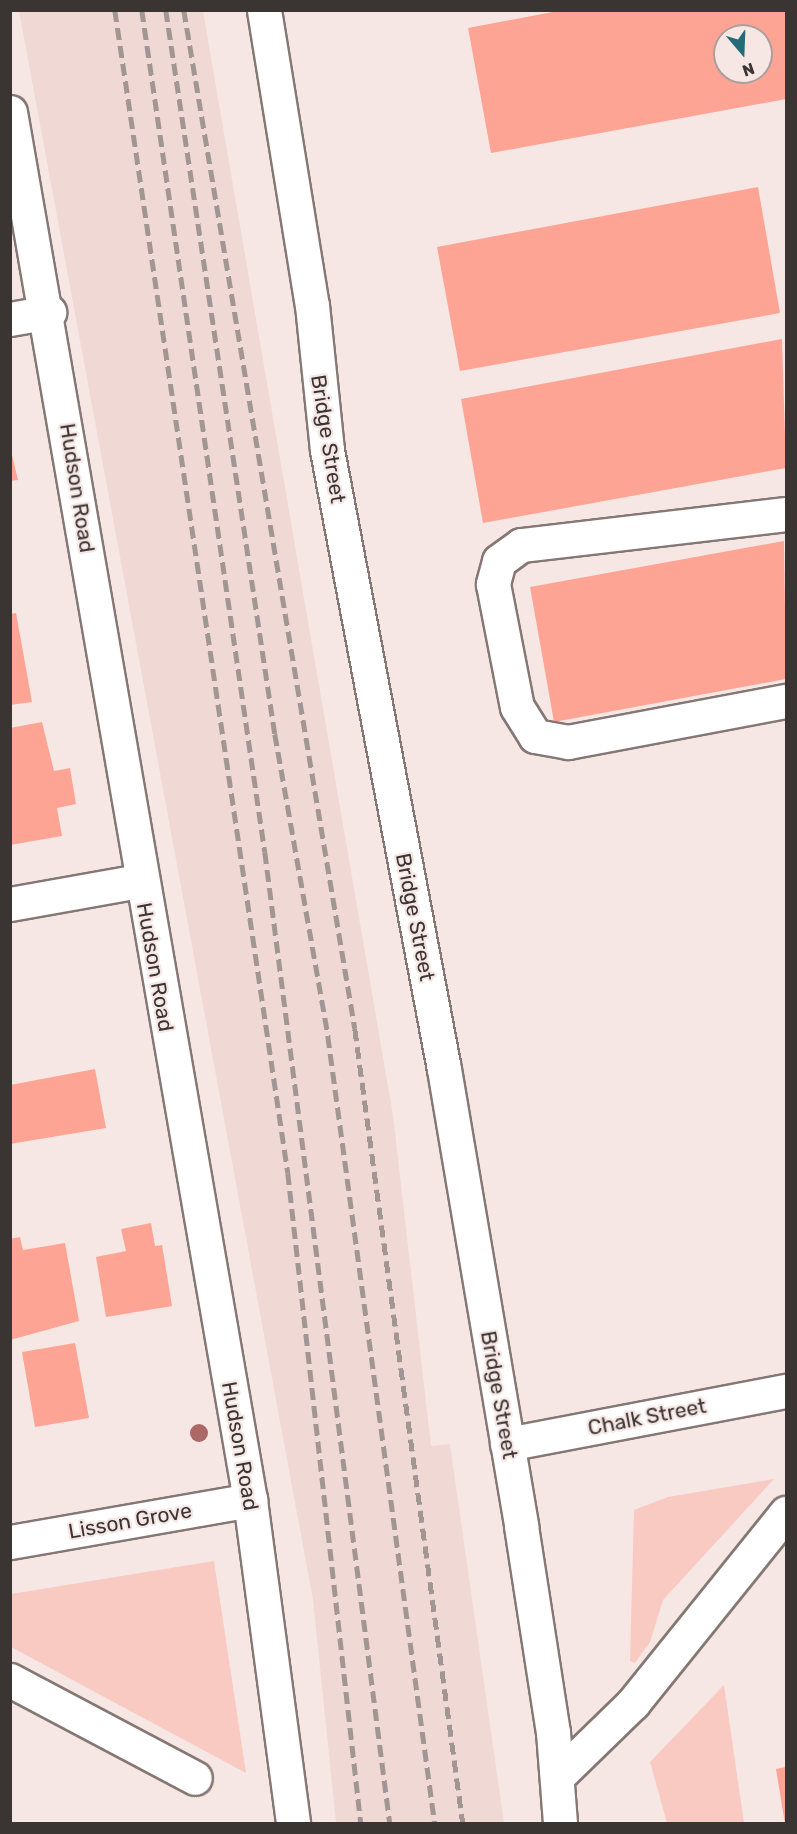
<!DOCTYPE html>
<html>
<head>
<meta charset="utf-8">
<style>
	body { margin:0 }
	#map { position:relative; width:797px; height:1834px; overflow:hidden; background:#f6e7e4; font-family:Rubik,sans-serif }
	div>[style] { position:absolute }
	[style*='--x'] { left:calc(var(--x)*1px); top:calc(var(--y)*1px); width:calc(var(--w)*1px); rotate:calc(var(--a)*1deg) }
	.built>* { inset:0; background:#f0d9d5 }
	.green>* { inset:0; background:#f9cac2 }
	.building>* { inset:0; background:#fea495 }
	.roads { filter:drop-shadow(2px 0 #847774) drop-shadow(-2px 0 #847774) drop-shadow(0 2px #847774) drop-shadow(0 -2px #847774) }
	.street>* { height:33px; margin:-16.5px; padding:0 16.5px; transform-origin:16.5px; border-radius:16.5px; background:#fff }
	.secondary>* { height:33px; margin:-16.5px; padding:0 16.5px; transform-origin:16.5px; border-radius:16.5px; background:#fff }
	.rail>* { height:4.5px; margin-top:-2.25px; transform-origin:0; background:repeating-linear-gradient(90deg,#a19694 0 12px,transparent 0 18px) }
	.trees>* { width:18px; height:18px; margin:-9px; border-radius:50%; background:#ac6867 }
	span { translate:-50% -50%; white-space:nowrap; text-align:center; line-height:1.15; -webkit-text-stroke:4.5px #f6e7e4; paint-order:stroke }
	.street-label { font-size:21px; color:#3a3433 }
	.frame { position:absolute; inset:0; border:12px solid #3a3433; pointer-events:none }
	.north { position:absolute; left:713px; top:24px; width:60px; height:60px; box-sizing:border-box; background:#f6e7e4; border:2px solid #ab9f9d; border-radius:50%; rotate:161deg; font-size:16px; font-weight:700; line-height:24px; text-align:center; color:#3a3433 }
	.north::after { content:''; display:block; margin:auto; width:21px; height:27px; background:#226b77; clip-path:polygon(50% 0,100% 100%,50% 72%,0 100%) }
</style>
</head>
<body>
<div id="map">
	<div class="built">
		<div style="clip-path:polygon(19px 11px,203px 11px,393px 1115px,431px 1446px,450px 1444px,504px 1823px,336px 1823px,313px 1600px)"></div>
	</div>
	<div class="green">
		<div style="clip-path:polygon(774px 1479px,663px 1600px,650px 1642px,635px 1663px,630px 1661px,634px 1510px,668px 1497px)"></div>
		<div style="clip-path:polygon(214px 1561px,246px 1773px,11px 1647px,11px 1594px)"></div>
		<div style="clip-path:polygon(724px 1685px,744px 1823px,667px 1823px,650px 1762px)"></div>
	</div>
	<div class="building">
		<div style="clip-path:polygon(evenodd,563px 10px,786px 10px,786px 99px,491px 153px,468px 28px,563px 10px,725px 36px,761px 36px,761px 72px,725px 72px,725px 36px)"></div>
		<div style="clip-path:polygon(758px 187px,780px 313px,460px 371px,437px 247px)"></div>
		<div style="clip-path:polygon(782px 339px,786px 468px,483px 523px,461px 399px)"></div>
		<div style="clip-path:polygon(10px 447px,18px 480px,10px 481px)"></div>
		<div style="clip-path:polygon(784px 541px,786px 679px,554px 722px,530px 587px)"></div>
		<div style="clip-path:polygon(16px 613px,32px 702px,10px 705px,10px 614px)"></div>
		<div style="clip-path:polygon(42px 722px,54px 771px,70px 768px,76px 804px,57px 808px,62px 836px,10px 845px,10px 728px)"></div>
		<div style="clip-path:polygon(95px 1069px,106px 1128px,10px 1144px,10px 1085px)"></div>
		<div style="clip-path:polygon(151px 1223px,155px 1246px,162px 1245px,172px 1306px,106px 1317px,96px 1257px,126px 1251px,121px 1229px)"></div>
		<div style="clip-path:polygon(20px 1237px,23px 1250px,65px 1243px,79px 1321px,10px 1340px,10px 1239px)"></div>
		<div style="clip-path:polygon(75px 1343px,89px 1418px,35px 1427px,22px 1352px)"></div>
		<div style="clip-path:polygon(786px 1767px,786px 1824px,785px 1824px,776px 1769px)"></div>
	</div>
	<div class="roads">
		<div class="street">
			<div style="--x:10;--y:112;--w:1409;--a:80.19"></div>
			<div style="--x:250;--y:1500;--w:327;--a:82.4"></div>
			<div style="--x:10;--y:319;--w:40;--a:-10"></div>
			<div style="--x:786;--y:514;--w:267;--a:173.3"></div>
			<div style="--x:521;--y:545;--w:27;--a:144"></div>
			<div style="--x:499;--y:561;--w:24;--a:105"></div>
			<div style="--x:493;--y:584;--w:125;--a:79"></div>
			<div style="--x:517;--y:707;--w:34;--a:58"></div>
			<div style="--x:535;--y:736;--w:34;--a:10"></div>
			<div style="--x:568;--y:742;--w:222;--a:-10.7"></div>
			<div style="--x:10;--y:904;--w:131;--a:-10.1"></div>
			<div style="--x:10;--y:1542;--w:244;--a:-9.9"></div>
			<div style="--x:10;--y:1680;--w:209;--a:27.9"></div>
		</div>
		<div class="secondary">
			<div style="--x:264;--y:10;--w:299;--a:80.8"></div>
			<div style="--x:312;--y:305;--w:146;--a:84.1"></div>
			<div style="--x:327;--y:450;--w:630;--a:79.3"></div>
			<div style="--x:444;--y:1069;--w:463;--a:80.4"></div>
			<div style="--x:521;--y:1526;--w:208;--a:81.2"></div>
			<div style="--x:553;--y:1732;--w:92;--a:85.6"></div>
			<div style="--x:507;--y:1444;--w:284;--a:-10.8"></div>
			<div style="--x:558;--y:1776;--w:105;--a:-44.2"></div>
			<div style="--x:633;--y:1703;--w:244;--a:-51.2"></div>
		</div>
	</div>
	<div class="rail">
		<div style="--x:115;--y:10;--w:1176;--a:81.54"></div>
		<div style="--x:288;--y:1173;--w:655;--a:83.6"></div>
		<div style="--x:142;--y:10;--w:851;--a:81.69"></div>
		<div style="--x:265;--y:852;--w:980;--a:82.67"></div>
		<div style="--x:166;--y:10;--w:732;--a:81.44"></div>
		<div style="--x:275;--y:734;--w:307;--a:80"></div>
		<div style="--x:328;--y:1036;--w:795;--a:82.27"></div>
		<div style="--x:184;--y:10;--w:1033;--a:80.47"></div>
		<div style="--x:355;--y:1029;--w:802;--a:82.26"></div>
	</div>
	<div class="trees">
		<div style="left:199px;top:1433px"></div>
	</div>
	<div class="street-label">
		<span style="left:328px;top:439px;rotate:81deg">Bridge Street</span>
		<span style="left:77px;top:488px;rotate:81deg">Hudson Road</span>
		<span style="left:415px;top:917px;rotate:79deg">Bridge Street</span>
		<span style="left:155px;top:967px;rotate:80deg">Hudson Road</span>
		<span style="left:499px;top:1395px;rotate:80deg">Bridge Street</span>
		<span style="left:647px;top:1417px;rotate:-11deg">Chalk Street</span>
		<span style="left:240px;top:1446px;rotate:80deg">Hudson Road</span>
		<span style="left:130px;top:1521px;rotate:-10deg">Lisson Grove</span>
	</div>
	<div class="frame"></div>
	<div class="north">N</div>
</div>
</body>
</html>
